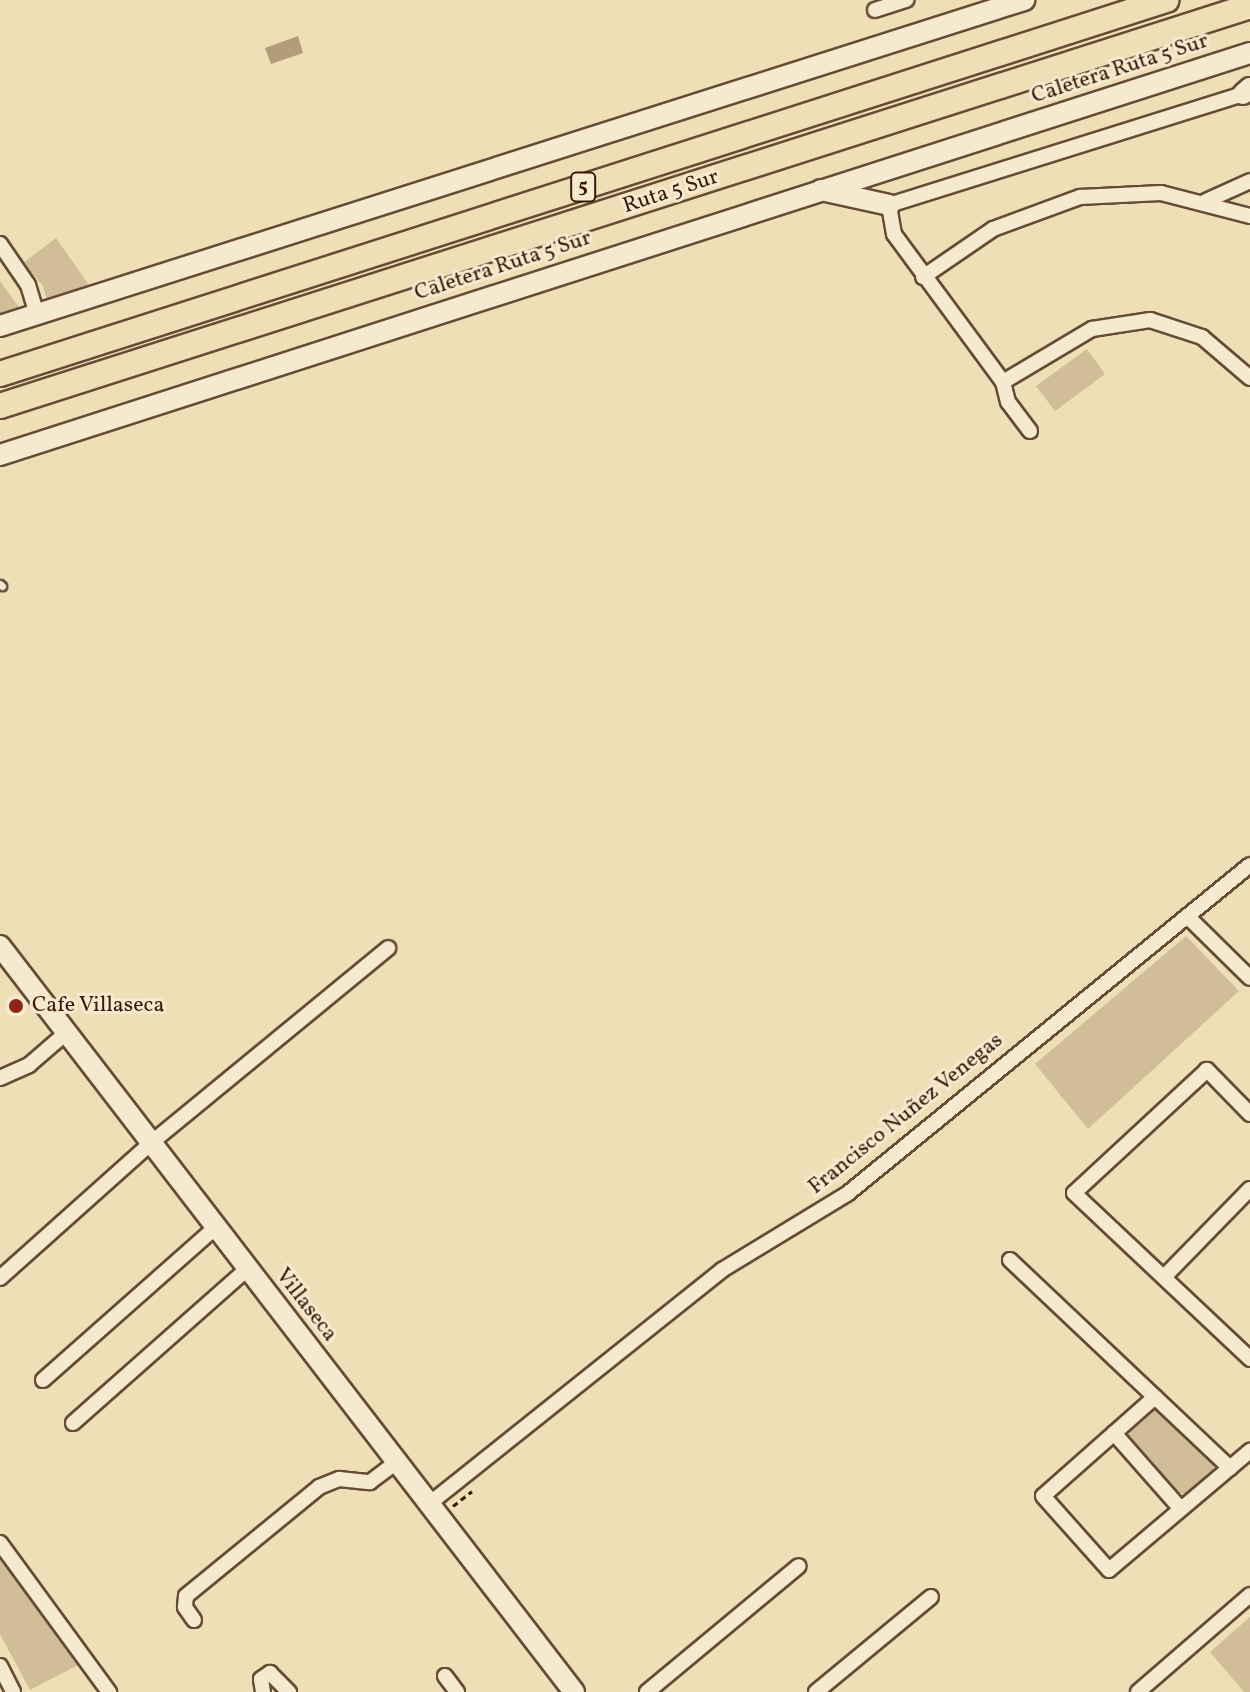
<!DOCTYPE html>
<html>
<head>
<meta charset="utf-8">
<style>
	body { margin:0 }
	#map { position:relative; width:1250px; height:1692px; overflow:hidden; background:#efdfb6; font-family:Vollkorn,serif }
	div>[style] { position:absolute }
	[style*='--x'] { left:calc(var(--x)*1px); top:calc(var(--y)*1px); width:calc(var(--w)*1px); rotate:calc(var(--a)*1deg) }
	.green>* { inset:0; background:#d0be99 }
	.water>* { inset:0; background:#b19c7c }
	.path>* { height:3px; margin-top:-1.5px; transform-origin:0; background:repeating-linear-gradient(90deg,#391a0a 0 6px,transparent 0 10px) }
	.roads { filter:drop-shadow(2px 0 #664b35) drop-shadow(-2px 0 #664b35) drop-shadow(0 2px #664b35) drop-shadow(0 -2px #664b35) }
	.lane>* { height:7px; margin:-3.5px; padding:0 3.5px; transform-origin:3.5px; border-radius:3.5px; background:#f5ead0 }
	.street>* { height:14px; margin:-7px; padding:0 7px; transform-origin:7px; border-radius:7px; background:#f5ead0 }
	.secondary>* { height:20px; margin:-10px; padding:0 10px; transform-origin:10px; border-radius:10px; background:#f5ead0 }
	.highway>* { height:24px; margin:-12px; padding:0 12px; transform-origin:12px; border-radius:12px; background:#efdfb6 }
	.dots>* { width:22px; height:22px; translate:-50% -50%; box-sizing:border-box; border:4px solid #f5ead0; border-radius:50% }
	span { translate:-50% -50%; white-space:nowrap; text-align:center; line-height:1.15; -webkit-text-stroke:6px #f5ead0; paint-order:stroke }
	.shield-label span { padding:2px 6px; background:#f5ead0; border:2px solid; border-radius:6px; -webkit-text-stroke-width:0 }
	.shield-label { font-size:20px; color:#391a0a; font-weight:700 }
	.street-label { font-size:22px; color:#391a0a }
	.poi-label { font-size:22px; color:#391a0a }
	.left { translate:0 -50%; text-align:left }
</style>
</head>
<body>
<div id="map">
	<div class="green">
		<div style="clip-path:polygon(56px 238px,94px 292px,48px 305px,43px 286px,23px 263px)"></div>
		<div style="clip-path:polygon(0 281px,24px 314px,0 321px)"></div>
		<div style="clip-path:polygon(1087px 349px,1105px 374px,1055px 411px,1036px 386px)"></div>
		<div style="clip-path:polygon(1186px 936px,1239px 991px,1088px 1129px,1035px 1064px)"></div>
		<div style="clip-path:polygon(1152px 1409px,1158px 1409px,1213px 1461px,1214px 1470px,1186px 1494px,1175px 1492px,1126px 1437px)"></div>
		<div style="clip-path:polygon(0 1553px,80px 1664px,30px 1690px,0 1634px)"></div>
		<div style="clip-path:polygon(1250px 1617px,1250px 1692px,1244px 1692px,1210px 1652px)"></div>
	</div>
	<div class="water">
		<div style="clip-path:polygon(298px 36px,303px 53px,271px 64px,265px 48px)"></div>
	</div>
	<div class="path">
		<div style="--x:453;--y:1506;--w:24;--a:-38"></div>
	</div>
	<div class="roads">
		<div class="lane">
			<div style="--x:0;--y:584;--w:3;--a:45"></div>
		</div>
		<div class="street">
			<div style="--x:875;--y:10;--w:33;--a:-18"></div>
			<div style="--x:1206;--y:201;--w:48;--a:-24.4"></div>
			<div style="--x:0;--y:244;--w:50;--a:55.7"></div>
			<div style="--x:28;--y:285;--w:30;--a:73"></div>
			<div style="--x:923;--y:277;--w:85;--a:-34.4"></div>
			<div style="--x:993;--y:229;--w:93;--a:-20.2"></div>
			<div style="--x:1080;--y:197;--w:81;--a:-2.8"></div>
			<div style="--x:1161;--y:193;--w:92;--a:14.5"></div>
			<div style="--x:1003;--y:382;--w:104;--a:-30.8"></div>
			<div style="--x:1092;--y:329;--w:59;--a:-8.8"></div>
			<div style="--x:1150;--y:320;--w:55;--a:18.1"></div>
			<div style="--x:1202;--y:337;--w:63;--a:40.5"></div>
			<div style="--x:1030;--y:431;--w:36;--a:-127"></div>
			<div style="--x:1008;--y:402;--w:21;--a:-104"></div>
			<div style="--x:1003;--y:382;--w:184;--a:-126.4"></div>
			<div style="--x:894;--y:234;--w:29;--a:-100"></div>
			<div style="--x:889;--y:205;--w:377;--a:-17.4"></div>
			<div style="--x:1187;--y:916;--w:88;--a:44.5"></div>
			<div style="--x:0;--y:1078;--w:32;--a:-24"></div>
			<div style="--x:29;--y:1065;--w:49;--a:-40.9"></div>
			<div style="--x:1250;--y:1114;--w:62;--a:-134.3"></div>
			<div style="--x:1207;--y:1070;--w:181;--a:137.2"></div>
			<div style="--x:1074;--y:1193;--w:242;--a:43.3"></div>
			<div style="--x:1010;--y:1260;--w:303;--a:43.4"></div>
			<div style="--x:1164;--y:1277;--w:123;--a:-45.7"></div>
			<div style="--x:0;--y:1278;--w:203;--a:-41.8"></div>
			<div style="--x:151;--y:1143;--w:307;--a:-39.4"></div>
			<div style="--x:43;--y:1380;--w:231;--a:-41.5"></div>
			<div style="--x:1155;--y:1397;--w:149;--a:138.5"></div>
			<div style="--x:1043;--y:1496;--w:99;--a:48.3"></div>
			<div style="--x:1109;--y:1570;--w:185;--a:-40.2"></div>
			<div style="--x:73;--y:1423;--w:234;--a:-41.5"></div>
			<div style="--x:1114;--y:1433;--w:101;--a:48.6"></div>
			<div style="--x:429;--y:1504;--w:375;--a:-38.6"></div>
			<div style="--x:722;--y:1270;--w:146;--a:-31.3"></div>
			<div style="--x:847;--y:1194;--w:520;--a:-39.23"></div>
			<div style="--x:0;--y:1543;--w:185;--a:53.8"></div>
			<div style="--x:194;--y:1620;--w:16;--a:-125"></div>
			<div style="--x:185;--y:1607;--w:11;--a:-85"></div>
			<div style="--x:186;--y:1596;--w:172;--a:-39.3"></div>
			<div style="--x:319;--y:1487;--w:22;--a:-22"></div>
			<div style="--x:339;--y:1479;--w:31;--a:6"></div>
			<div style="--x:370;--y:1482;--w:34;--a:-37"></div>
			<div style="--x:0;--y:1666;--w:29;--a:63"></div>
			<div style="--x:445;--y:1676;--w:20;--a:53"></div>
			<div style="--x:263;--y:1692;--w:13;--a:-99"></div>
			<div style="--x:261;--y:1679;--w:11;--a:-34"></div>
			<div style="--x:270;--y:1673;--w:27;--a:45"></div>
			<div style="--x:647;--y:1692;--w:197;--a:-39.7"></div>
			<div style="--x:816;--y:1692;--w:149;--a:-39.6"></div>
			<div style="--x:1138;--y:1692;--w:148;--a:-40.9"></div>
		</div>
		<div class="secondary">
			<div style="--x:1243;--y:94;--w:9;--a:-41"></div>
			<div style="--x:821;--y:190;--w:70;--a:12.4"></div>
			<div style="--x:0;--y:326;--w:1075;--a:-17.66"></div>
			<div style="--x:0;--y:455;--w:1313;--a:-17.83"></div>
			<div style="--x:0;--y:946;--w:941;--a:52.42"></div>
		</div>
		<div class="highway">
			<div style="--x:0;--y:374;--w:1225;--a:-17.78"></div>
			<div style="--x:0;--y:406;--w:1312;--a:-17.74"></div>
		</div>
	</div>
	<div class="dots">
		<div style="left:16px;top:1006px;background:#8f2418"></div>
	</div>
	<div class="shield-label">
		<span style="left:583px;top:187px">5</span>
	</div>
	<div class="street-label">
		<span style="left:1120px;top:69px;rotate:-18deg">Caletera Ruta 5 Sur</span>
		<span style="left:671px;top:192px;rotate:-18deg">Ruta 5 Sur</span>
		<span style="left:503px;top:266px;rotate:-18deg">Caletera Ruta 5 Sur</span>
		<span style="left:906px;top:1114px;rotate:-39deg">Francisco Nuñez Venegas</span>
		<span style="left:306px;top:1305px;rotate:52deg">Villaseca</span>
	</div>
	<div class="poi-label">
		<span class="left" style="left:32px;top:1006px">Cafe Villaseca</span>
	</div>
</div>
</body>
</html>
